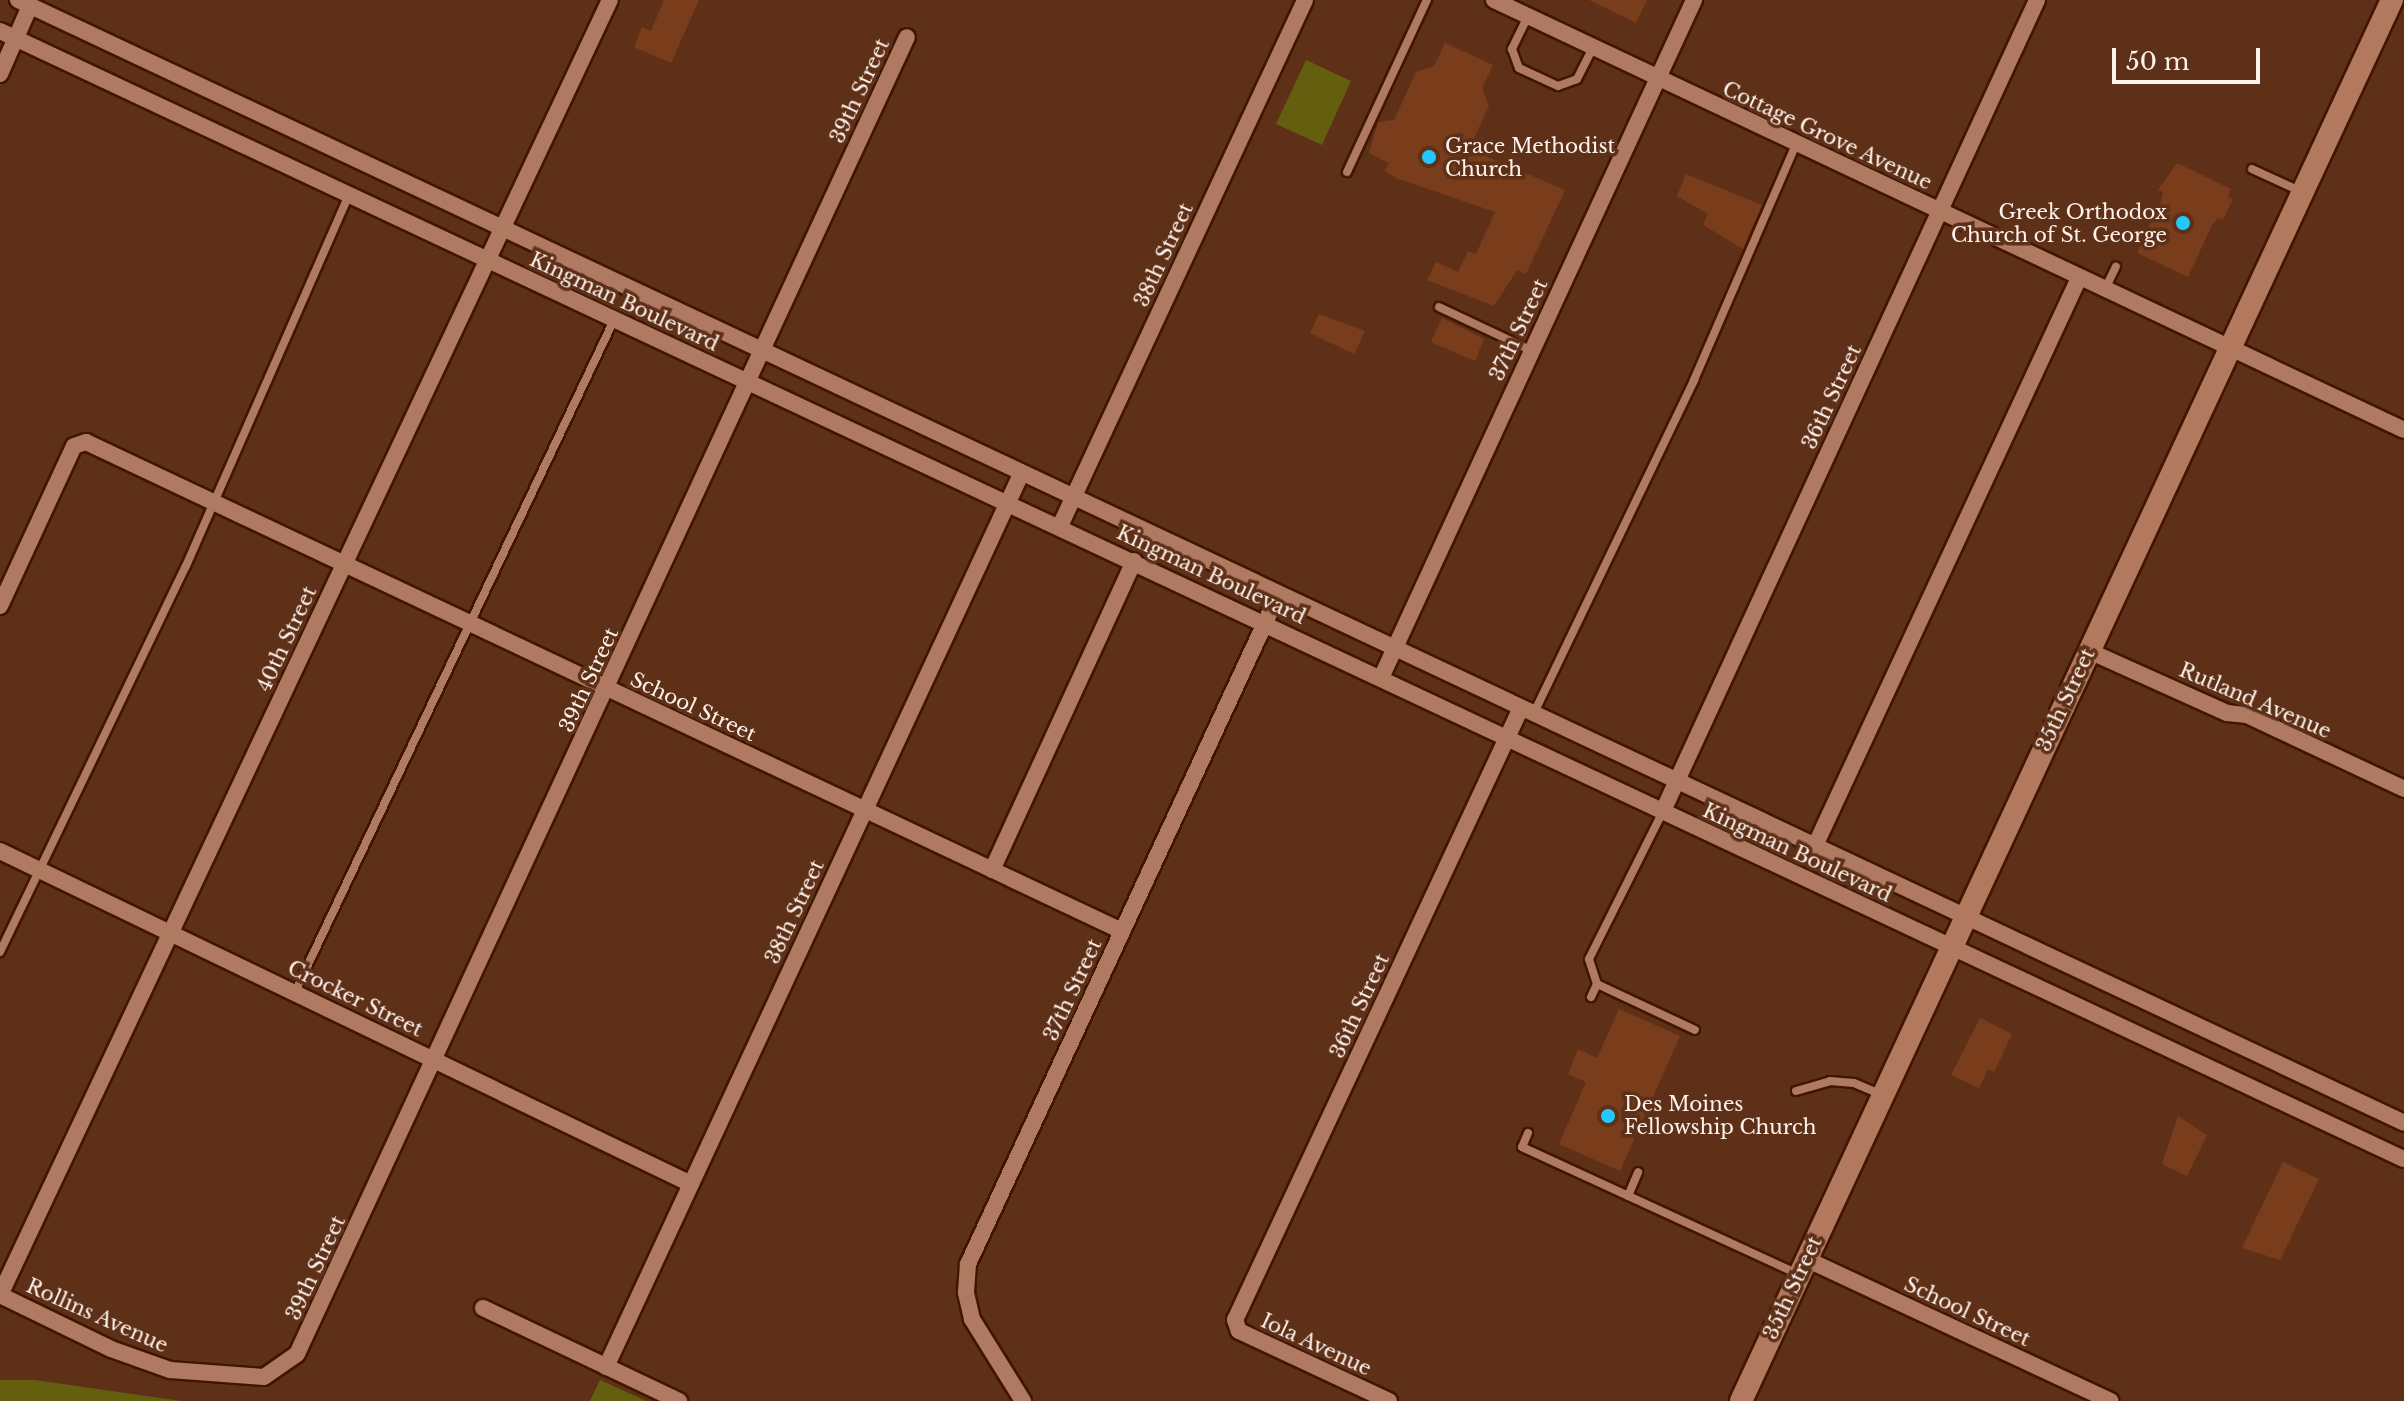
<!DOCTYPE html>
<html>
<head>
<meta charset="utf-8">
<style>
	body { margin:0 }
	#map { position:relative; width:2404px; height:1401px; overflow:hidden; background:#5e3018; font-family:"Libre Baskerville",serif }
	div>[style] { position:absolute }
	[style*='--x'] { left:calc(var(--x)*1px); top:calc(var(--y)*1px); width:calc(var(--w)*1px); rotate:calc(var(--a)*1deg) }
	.green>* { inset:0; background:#635f0e }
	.building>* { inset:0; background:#7a3d1c }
	.roads { filter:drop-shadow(2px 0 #411600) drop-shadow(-2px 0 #411600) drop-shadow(0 2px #411600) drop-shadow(0 -2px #411600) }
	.lane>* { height:8px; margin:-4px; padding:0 4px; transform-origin:4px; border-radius:4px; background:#af7a61 }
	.street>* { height:16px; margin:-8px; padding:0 8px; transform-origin:8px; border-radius:8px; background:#af7a61 }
	.secondary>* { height:22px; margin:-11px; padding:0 11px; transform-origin:11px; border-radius:11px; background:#b2795f }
	.dots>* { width:22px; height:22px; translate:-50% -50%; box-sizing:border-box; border:4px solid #5e3018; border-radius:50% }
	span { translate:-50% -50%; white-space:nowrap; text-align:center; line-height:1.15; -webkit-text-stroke:7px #5e3018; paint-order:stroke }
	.street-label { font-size:20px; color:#fef2ec }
	.poi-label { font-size:20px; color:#fef2ec }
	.left { translate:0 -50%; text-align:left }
	.right { translate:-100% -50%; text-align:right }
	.scale { position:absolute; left:2112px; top:48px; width:148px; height:36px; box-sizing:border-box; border:4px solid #fef2ec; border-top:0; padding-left:10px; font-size:24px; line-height:28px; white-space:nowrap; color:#fef2ec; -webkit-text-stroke:6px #5e3018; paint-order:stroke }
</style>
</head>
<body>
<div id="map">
	<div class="green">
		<div style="clip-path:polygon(1306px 60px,1351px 81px,1322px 145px,1276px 124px)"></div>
		<div style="clip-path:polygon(0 1380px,35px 1380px,181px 1401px,0 1401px)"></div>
		<div style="clip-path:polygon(600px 1380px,646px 1401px,590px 1401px)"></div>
	</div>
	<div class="building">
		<div style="clip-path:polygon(664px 0,699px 0,671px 63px,634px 47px,642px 27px,651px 31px)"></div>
		<div style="clip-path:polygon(1589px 0,1647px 0,1636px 23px)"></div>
		<div style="clip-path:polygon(1445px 43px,1493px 65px,1482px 88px,1489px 106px,1469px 149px,1565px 190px,1526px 274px,1517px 270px,1494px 306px,1427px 280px,1436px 262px,1458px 272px,1468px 251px,1476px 254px,1495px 212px,1396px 178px,1385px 171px,1389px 163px,1369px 153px,1378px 122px,1394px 120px,1416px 72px,1434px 66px)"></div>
		<div style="clip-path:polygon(2177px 163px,2231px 189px,2228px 197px,2233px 199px,2223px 220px,2218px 218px,2212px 225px,2188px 277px,2137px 253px,2161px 201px,2163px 192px,2158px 190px)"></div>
		<div style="clip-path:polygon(1686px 174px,1762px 205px,1743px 249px,1703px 225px,1708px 214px,1677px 196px)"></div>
		<div style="clip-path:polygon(1319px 314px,1365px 331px,1354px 354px,1310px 333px)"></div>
		<div style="clip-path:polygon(1442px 318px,1484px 339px,1475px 361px,1431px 342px)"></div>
		<div style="clip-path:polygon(1619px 1009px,1680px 1036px,1620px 1171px,1559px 1144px,1586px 1082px,1568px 1074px,1578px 1049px,1597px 1058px)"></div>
		<div style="clip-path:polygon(1980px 1018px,2012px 1034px,1994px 1072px,1988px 1069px,1979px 1088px,1951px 1075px)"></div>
		<div style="clip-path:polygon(2178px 1116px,2207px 1135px,2187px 1176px,2162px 1164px)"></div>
		<div style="clip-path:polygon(2283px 1162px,2319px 1179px,2280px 1260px,2242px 1248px)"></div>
	</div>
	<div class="roads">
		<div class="lane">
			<div style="--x:1528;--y:16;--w:37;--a:116"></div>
			<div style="--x:1512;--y:49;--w:20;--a:70"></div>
			<div style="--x:1519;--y:68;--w:43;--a:24.8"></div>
			<div style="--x:1558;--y:86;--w:20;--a:-20"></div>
			<div style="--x:1577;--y:79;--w:36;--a:-63"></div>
			<div style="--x:2252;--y:169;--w:55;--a:24.7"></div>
			<div style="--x:1347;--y:172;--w:190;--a:-65.1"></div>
			<div style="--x:2105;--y:289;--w:25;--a:-64"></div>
			<div style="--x:1439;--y:307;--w:103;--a:25.3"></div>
			<div style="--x:1533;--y:715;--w:372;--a:-64.3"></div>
			<div style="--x:1694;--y:380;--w:257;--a:-66.6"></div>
			<div style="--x:0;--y:952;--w:428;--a:-64.3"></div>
			<div style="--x:186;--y:566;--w:405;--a:-66.3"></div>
			<div style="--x:1597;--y:984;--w:108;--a:25.1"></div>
			<div style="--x:295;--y:992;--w:744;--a:-64.61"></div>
			<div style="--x:1591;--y:997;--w:14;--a:-65"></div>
			<div style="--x:1597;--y:984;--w:26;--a:-108"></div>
			<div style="--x:1589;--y:959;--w:165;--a:-63.4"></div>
			<div style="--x:1796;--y:1091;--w:35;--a:-16"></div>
			<div style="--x:1830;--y:1081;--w:24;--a:5"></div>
			<div style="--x:1854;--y:1083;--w:30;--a:23"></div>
			<div style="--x:1528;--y:1133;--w:15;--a:113"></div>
			<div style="--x:1522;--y:1147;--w:304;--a:24.7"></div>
			<div style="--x:1628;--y:1196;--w:26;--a:-67"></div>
		</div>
		<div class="street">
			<div style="--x:18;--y:0;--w:2637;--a:25.2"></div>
			<div style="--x:1494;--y:0;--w:1006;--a:25.29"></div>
			<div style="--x:0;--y:31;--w:2655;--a:25.14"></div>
			<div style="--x:0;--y:74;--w:74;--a:-66.2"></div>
			<div style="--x:1060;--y:526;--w:580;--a:-65.02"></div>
			<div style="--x:0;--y:606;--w:176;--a:-65.2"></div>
			<div style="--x:74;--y:446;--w:13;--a:-18"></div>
			<div style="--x:86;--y:442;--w:1146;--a:25.27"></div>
			<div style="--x:2089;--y:651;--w:151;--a:24.2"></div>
			<div style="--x:2227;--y:713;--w:20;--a:6"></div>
			<div style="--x:2247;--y:715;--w:174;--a:25.2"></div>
			<div style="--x:1381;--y:678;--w:747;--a:-65.22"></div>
			<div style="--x:1663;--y:811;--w:893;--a:-65.24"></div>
			<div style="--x:1814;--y:848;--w:629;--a:-65.07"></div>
			<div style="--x:0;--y:851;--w:767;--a:25.73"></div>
			<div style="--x:992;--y:870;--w:340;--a:-65.3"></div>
			<div style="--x:1806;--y:1259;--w:336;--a:25"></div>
			<div style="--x:0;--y:1295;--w:123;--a:25.9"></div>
			<div style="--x:111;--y:1349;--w:63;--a:19.6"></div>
			<div style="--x:170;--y:1370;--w:94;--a:4.3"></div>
			<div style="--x:264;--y:1377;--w:40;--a:-34.9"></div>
			<div style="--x:297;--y:1354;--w:1451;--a:-65.15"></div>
			<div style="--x:0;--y:1295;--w:1431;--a:-64.78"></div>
			<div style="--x:483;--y:1308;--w:217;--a:25.4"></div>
			<div style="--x:606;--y:1367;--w:985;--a:-65.07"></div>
			<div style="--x:1023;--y:1401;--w:97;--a:-121.9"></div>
			<div style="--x:972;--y:1319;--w:28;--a:-103"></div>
			<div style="--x:966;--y:1292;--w:28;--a:-86"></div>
			<div style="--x:968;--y:1264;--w:737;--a:-65.14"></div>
			<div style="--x:1389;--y:1401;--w:166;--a:-155"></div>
			<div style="--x:1239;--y:1331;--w:12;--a:-110"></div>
			<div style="--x:1235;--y:1320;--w:673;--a:-64.96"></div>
		</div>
		<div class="secondary">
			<div style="--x:1741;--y:1401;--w:1545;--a:-65.08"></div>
		</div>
	</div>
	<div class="dots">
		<div style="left:1429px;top:157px;background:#23c9fe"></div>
		<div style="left:2183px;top:223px;background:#23c9fe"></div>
		<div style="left:1608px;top:1116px;background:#23c9fe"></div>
	</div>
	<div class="street-label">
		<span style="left:860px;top:91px;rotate:-65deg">39th Street</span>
		<span style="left:1827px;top:136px;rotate:25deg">Cottage Grove Avenue</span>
		<span style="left:1164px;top:255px;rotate:-65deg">38th Street</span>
		<span style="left:624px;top:302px;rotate:25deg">Kingman Boulevard</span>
		<span style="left:1519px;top:330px;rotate:-65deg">37th Street</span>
		<span style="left:1832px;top:397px;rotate:-65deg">36th Street</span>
		<span style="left:1211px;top:575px;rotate:25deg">Kingman Boulevard</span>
		<span style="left:287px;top:639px;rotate:-65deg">40th Street</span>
		<span style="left:589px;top:680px;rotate:-65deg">39th Street</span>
		<span style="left:2066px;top:700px;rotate:-65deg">35th Street</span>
		<span style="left:2255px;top:701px;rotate:23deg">Rutland Avenue</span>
		<span style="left:693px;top:707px;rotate:25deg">School Street</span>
		<span style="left:1797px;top:853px;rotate:25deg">Kingman Boulevard</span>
		<span style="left:795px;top:912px;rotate:-65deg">38th Street</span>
		<span style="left:1073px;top:990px;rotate:-65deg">37th Street</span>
		<span style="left:355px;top:999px;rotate:26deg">Crocker Street</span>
		<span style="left:1360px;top:1006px;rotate:-65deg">36th Street</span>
		<span style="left:316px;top:1268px;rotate:-65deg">39th Street</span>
		<span style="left:1793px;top:1288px;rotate:-65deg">35th Street</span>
		<span style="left:1967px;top:1312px;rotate:25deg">School Street</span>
		<span style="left:97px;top:1316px;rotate:24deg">Rollins Avenue</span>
		<span style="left:1316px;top:1345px;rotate:25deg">Iola Avenue</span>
	</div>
	<div class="poi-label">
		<span class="left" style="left:1445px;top:158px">Grace Methodist<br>Church</span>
		<span class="right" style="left:2167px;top:224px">Greek Orthodox<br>Church of St. George</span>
		<span class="left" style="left:1624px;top:1116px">Des Moines<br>Fellowship Church</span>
	</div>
	<div class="scale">50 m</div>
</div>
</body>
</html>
